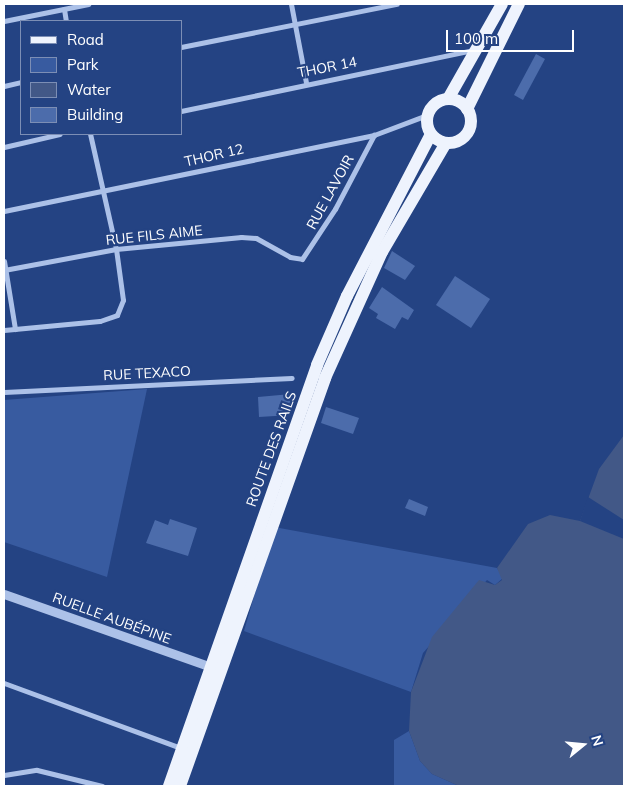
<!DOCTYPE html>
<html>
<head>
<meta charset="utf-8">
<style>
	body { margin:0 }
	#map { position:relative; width:628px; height:790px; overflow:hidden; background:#244383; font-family:Mulish,sans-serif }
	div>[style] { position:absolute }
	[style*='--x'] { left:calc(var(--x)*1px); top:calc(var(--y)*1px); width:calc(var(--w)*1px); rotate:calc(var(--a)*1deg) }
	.green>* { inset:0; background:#385ba0 }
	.water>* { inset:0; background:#425887 }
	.pier>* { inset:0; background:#244383 }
	.building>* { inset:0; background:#4c6cab }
	.minor>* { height:5px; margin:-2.5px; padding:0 2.5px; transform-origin:2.5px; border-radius:2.5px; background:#acc1e8 }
	.tertiary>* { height:9px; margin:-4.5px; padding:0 4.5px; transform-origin:4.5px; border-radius:4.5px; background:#acc1e8 }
	.primary>* { height:12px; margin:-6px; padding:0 6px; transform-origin:6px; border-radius:6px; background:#eef3fd }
	.primary>.ring { margin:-6px; padding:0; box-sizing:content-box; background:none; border:12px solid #eef3fd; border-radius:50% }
	span { translate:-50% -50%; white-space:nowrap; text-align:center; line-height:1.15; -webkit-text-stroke:4.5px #244383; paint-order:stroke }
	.street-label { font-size:14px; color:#fff }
	.frame { position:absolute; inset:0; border:5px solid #fff; pointer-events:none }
	.legend { position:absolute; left:20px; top:20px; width:162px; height:115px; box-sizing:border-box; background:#244383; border:1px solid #7c8eb5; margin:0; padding:6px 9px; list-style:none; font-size:15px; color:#fff }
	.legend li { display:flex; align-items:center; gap:10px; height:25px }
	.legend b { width:25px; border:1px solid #7c8eb5 }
	.north { position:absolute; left:558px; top:720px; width:50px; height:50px; -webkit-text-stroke:4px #244383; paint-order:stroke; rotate:73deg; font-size:14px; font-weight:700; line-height:20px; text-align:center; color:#fff }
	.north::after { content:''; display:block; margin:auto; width:18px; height:22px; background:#fff; clip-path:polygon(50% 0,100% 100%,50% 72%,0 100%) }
	.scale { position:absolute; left:446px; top:30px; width:128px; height:22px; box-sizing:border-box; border:2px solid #fff; border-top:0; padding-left:6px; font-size:15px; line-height:18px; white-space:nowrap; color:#fff; -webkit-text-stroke:4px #244383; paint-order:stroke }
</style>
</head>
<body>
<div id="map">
	<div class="green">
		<div style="clip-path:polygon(147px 389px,107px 577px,4px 542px,4px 400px)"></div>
		<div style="clip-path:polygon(274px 527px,497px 568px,503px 578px,495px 585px,487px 580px,423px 653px,411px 692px,244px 631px)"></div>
		<div style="clip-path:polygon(409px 731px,420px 761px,432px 774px,459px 786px,394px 786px,394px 740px)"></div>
	</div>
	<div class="water">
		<div style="clip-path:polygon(624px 435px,624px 786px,459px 786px,432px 774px,420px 761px,409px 731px,411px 692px,432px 637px,479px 580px,495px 585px,502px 580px,497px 568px,528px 524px,550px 515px,580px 521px,599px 469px)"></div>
	</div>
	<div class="pier">
		<div style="clip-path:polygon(588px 497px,624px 520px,624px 539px,580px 521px)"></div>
	</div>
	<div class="building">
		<div style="clip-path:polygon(536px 54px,545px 59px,523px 100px,514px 95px)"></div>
		<div style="clip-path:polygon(392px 251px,415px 266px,405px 280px,384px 268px)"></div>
		<div style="clip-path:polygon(455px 276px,490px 299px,471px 328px,436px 305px)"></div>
		<div style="clip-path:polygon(382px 287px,414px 310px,408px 320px,402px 317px,395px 329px,376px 318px,378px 314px,369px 308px)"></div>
		<div style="clip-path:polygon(291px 394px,291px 415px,259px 417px,258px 397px)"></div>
		<div style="clip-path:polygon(326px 407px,359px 418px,353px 434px,321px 423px)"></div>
		<div style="clip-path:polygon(409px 499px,428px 507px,425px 516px,405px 508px)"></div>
		<div style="clip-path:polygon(170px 519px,197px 528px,188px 556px,146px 543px,155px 520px,168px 525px)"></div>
	</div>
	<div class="minor">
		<div style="--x:291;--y:4;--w:80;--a:79.2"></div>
		<div style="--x:64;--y:9;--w:12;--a:81"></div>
		<div style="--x:4;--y:21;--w:86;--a:-11.4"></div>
		<div style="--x:181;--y:47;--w:220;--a:-11.3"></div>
		<div style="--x:4;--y:86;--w:17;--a:-13"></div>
		<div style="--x:181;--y:111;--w:299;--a:-11.8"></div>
		<div style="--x:4;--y:147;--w:57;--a:-13.1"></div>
		<div style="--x:4;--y:211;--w:378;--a:-11.6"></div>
		<div style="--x:374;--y:135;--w:57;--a:-20.7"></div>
		<div style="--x:4;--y:261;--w:69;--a:80.8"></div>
		<div style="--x:4;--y:270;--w:114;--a:-10.6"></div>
		<div style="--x:116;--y:249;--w:126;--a:-5.5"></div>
		<div style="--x:241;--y:237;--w:15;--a:4"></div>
		<div style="--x:256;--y:238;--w:39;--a:29"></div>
		<div style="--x:290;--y:257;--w:12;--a:9"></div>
		<div style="--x:302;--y:259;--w:60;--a:-56.6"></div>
		<div style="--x:335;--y:209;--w:84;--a:-62.2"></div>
		<div style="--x:4;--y:330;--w:96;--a:-5.4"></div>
		<div style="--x:100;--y:321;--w:18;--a:-19"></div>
		<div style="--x:117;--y:315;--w:16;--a:-68"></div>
		<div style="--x:123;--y:300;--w:51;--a:-97.8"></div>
		<div style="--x:116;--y:249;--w:118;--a:-102.7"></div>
		<div style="--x:4;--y:392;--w:288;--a:-2.8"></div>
		<div style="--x:4;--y:683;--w:191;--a:20.2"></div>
		<div style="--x:4;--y:775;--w:33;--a:-9"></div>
		<div style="--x:37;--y:770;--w:67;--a:13.8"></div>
	</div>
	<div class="tertiary">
		<div style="--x:4;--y:594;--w:219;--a:19.4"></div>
	</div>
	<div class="primary">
		<div class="ring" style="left:427px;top:99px;width:32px;height:32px"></div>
		<div style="--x:448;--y:99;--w:109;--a:-60.4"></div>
		<div style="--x:467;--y:109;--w:117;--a:-63.7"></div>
		<div style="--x:169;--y:786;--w:446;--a:-70.6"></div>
		<div style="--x:317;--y:365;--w:75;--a:-66.5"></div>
		<div style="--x:347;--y:296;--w:182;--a:-62.6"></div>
		<div style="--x:180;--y:786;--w:433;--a:-70.4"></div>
		<div style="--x:325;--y:378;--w:138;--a:-65.7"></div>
		<div style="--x:382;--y:252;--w:126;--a:-59.6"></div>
	</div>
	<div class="street-label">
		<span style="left:327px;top:67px;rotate:-11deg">THOR 14</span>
		<span style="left:214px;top:155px;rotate:-13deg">THOR 12</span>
		<span style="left:330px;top:192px;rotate:-61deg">RUE LAVOIR</span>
		<span style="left:154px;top:235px;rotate:-6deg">RUE FILS AIME</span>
		<span style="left:147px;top:373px;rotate:-3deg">RUE TEXACO</span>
		<span style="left:271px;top:449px;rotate:-70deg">ROUTE DES RAILS</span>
		<span style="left:112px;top:618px;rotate:20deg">RUELLE AUBÉPINE</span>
	</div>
	<div class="frame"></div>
	<ul class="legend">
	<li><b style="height:6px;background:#eef3fd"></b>Road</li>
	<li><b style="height:14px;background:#385ba0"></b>Park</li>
	<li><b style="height:14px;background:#425887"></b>Water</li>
	<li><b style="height:14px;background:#4c6cab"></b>Building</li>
	</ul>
	<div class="north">N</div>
	<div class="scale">100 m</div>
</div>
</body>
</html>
